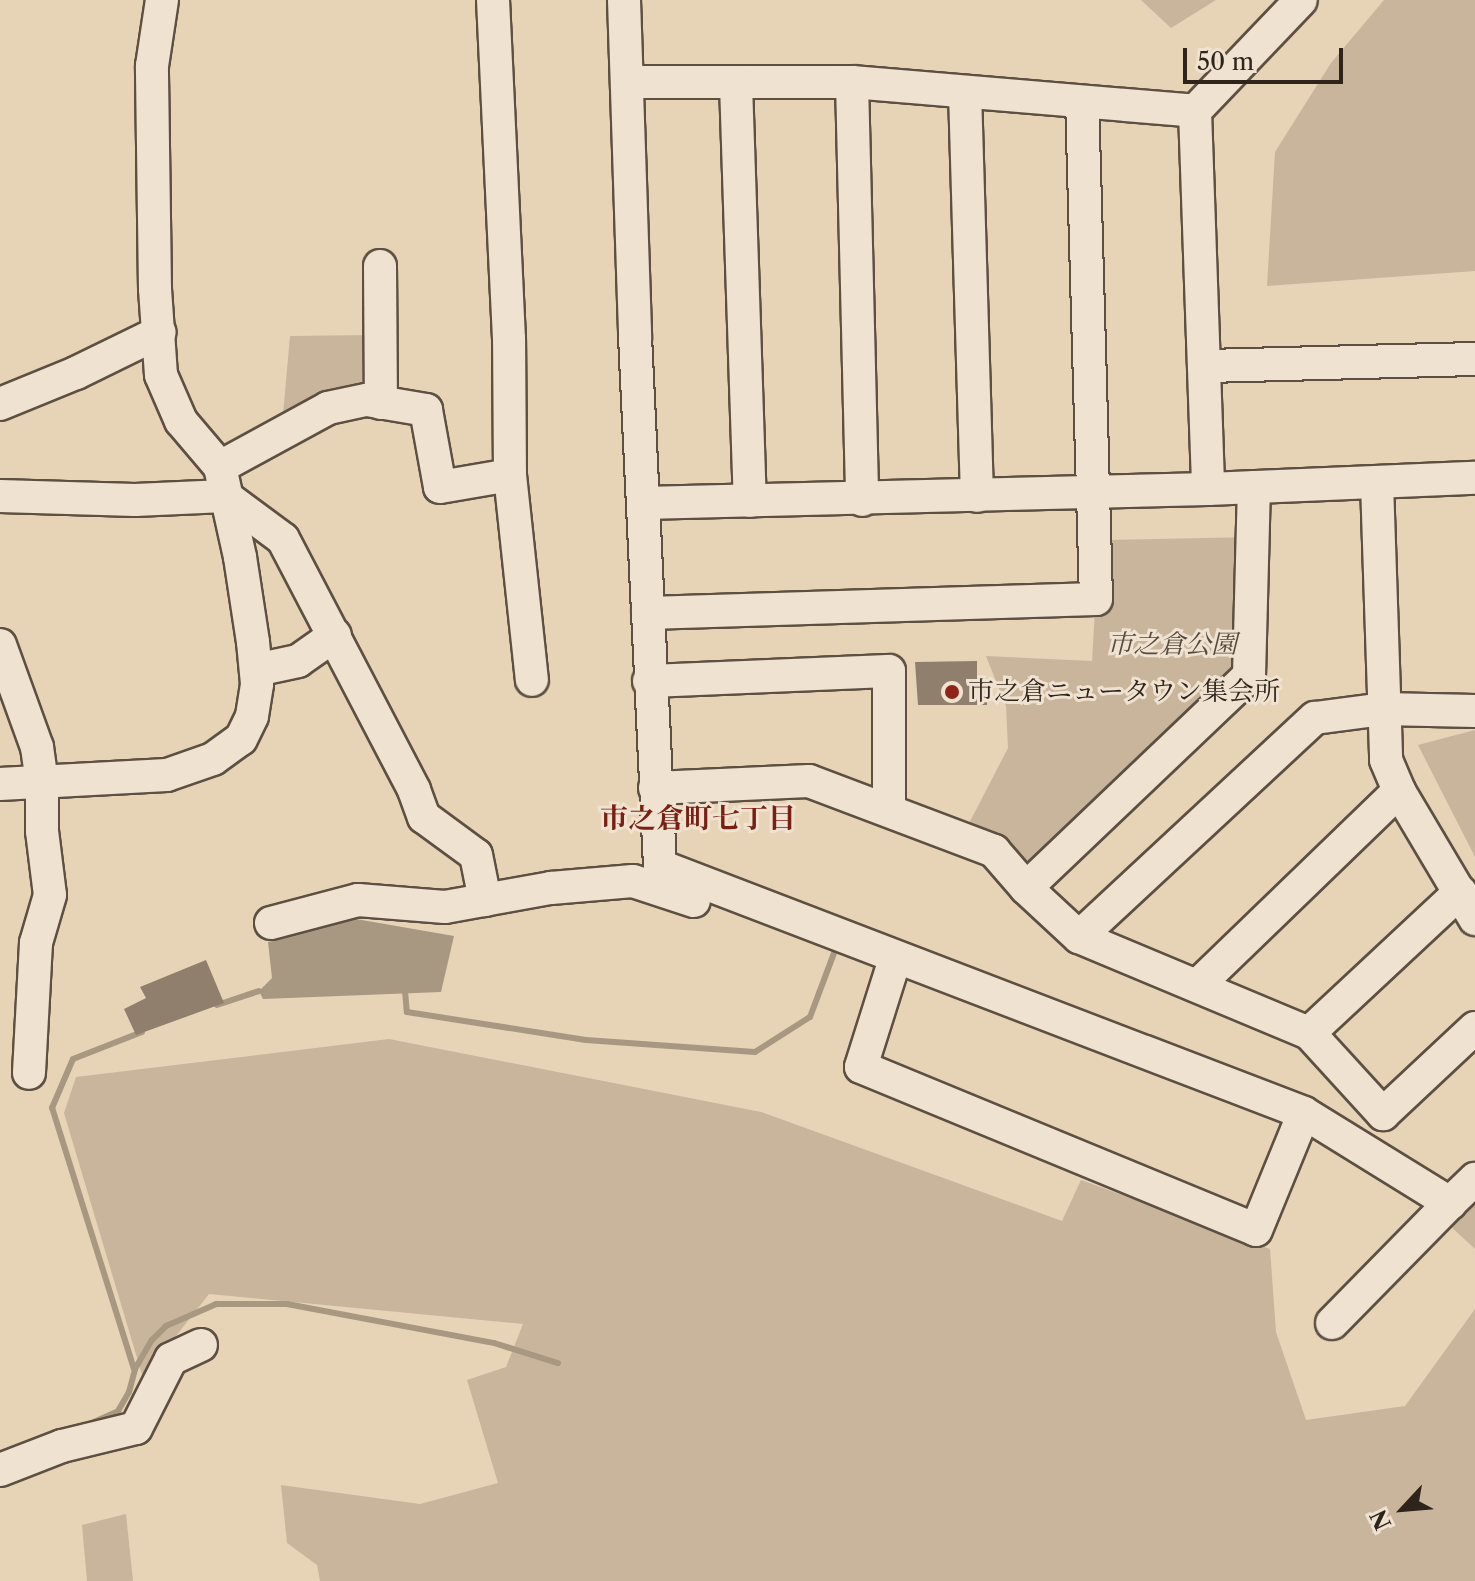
<!DOCTYPE html>
<html>
<head>
<meta charset="utf-8">
<style>
	body { margin:0 }
	#map { position:relative; width:1475px; height:1581px; overflow:hidden; background:#e7d3b6; font-family:"Libre Caslon Text","Noto Serif JP",serif }
	div>[style] { position:absolute }
	[style*='--x'] { left:calc(var(--x)*1px); top:calc(var(--y)*1px); width:calc(var(--w)*1px); rotate:calc(var(--a)*1deg) }
	.green>* { inset:0; background:#c8b59c }
	.water>* { inset:0; background:#a89882 }
	.stream>* { height:6px; margin:-3px; padding:0 3px; transform-origin:3px; border-radius:3px; background:#a89882 }
	.building>* { inset:0; background:#8f7f6c }
	.roads { filter:drop-shadow(2px 0 #5d5042) drop-shadow(-2px 0 #5d5042) drop-shadow(0 2px #5d5042) drop-shadow(0 -2px #5d5042) }
	.minor>* { height:32px; margin:-16px; padding:0 16px; transform-origin:16px; border-radius:16px; background:#efe2d0 }
	.dots>* { width:22px; height:22px; translate:-50% -50%; box-sizing:border-box; border:4px solid #efe2d0; border-radius:50% }
	span { translate:-50% -50%; white-space:nowrap; text-align:center; line-height:1.15; -webkit-text-stroke:6px #efe2d0; paint-order:stroke }
	.park-label { font-size:26px; color:#55483c; font-style:italic }
	.poi-label { font-size:26px; color:#2f241c }
	.left { translate:0 -50%; text-align:left }
	.neighbourhood-label { font-size:28px; color:#7a1f14; font-weight:700 }
	.north { position:absolute; left:1363px; top:1469px; width:80px; height:80px; -webkit-text-stroke:6px #efe2d0; paint-order:stroke; rotate:244deg; font-size:22px; font-weight:700; line-height:32px; text-align:center; color:#2f241c }
	.north::after { content:''; display:block; margin:auto; width:28px; height:36px; background:#2f241c; clip-path:polygon(50% 0,100% 100%,50% 72%,0 100%) }
	.scale { position:absolute; left:1183px; top:48px; width:160px; height:36px; box-sizing:border-box; border:4px solid #2f241c; border-top:0; padding-left:10px; font-size:24px; line-height:28px; white-space:nowrap; color:#2f241c; -webkit-text-stroke:6px #efe2d0; paint-order:stroke }
</style>
</head>
<body>
<div id="map">
	<div class="green">
		<div style="clip-path:polygon(1141px 0,1216px 0,1171px 28px)"></div>
		<div style="clip-path:polygon(1384px 0,1475px 0,1475px 271px,1267px 286px,1275px 152px,1331px 63px)"></div>
		<div style="clip-path:polygon(372px 335px,376px 393px,282px 426px,290px 336px)"></div>
		<div style="clip-path:polygon(1253px 537px,1249px 676px,1026px 888px,962px 837px,1008px 748px,1006px 706px,986px 656px,1092px 661px,1095px 609px,1108px 540px)"></div>
		<div style="clip-path:polygon(1475px 730px,1475px 857px,1418px 745px)"></div>
		<div style="clip-path:polygon(389px 1039px,761px 1112px,1062px 1221px,1081px 1180px,1270px 1249px,1276px 1332px,1306px 1420px,1405px 1406px,1475px 1309px,1475px 1581px,320px 1581px,317px 1565px,287px 1543px,281px 1485px,420px 1504px,498px 1483px,467px 1380px,506px 1367px,523px 1324px,209px 1294px,143px 1378px,64px 1113px,76px 1077px)"></div>
		<div style="clip-path:polygon(1475px 1199px,1475px 1249px,1447px 1223px)"></div>
		<div style="clip-path:polygon(126px 1514px,133px 1581px,87px 1581px,82px 1525px)"></div>
	</div>
	<div class="water">
		<div style="clip-path:polygon(356px 919px,454px 936px,441px 992px,263px 999px,259px 991px,272px 978px,268px 942px)"></div>
	</div>
	<div class="stream">
		<div style="--x:405;--y:991;--w:21;--a:85"></div>
		<div style="--x:407;--y:1012;--w:181;--a:8.9"></div>
		<div style="--x:586;--y:1040;--w:169;--a:4.1"></div>
		<div style="--x:755;--y:1052;--w:65;--a:-32.5"></div>
		<div style="--x:810;--y:1017;--w:77;--a:-69.4"></div>
		<div style="--x:217;--y:1005;--w:44;--a:-18.4"></div>
		<div style="--x:134;--y:1369;--w:274;--a:-107.4"></div>
		<div style="--x:52;--y:1108;--w:53;--a:-66.8"></div>
		<div style="--x:73;--y:1059;--w:74;--a:-21.4"></div>
		<div style="--x:87;--y:1425;--w:34;--a:-24"></div>
		<div style="--x:118;--y:1411;--w:22;--a:-60"></div>
		<div style="--x:129;--y:1392;--w:24;--a:-75"></div>
		<div style="--x:135;--y:1369;--w:34;--a:-60"></div>
		<div style="--x:152;--y:1340;--w:20;--a:-45"></div>
		<div style="--x:166;--y:1326;--w:55;--a:-23.7"></div>
		<div style="--x:216;--y:1304;--w:71;--a:0"></div>
		<div style="--x:287;--y:1304;--w:211;--a:10.7"></div>
		<div style="--x:494;--y:1343;--w:67;--a:17.4"></div>
	</div>
	<div class="building">
		<div style="clip-path:polygon(977px 661px,977px 677px,986px 678px,987px 705px,918px 705px,915px 662px)"></div>
		<div style="clip-path:polygon(206px 960px,224px 1003px,136px 1035px,124px 1009px,146px 998px,140px 987px)"></div>
	</div>
	<div class="roads">
		<div class="minor">
			<div style="--x:624;--y:0;--w:336;--a:88.1"></div>
			<div style="--x:635;--y:336;--w:531;--a:87.3"></div>
			<div style="--x:660;--y:866;--w:690;--a:20.98"></div>
			<div style="--x:1304;--y:1113;--w:172;--a:31.7"></div>
			<div style="--x:1450;--y:1203;--w:35;--a:-44"></div>
			<div style="--x:627;--y:82;--w:225;--a:0"></div>
			<div style="--x:852;--y:82;--w:344;--a:4.8"></div>
			<div style="--x:1195;--y:111;--w:378;--a:88"></div>
			<div style="--x:852;--y:82;--w:418;--a:88.6"></div>
			<div style="--x:736;--y:84;--w:417;--a:88.1"></div>
			<div style="--x:965;--y:92;--w:404;--a:88.3"></div>
			<div style="--x:1195;--y:111;--w:153;--a:-46.3"></div>
			<div style="--x:380;--y:266;--w:137;--a:89.6"></div>
			<div style="--x:1207;--y:366;--w:268;--a:-1.5"></div>
			<div style="--x:0;--y:404;--w:82;--a:-22.2"></div>
			<div style="--x:76;--y:373;--w:93;--a:-26"></div>
			<div style="--x:220;--y:467;--w:123;--a:-28.6"></div>
			<div style="--x:328;--y:408;--w:40;--a:-12"></div>
			<div style="--x:367;--y:400;--w:60;--a:9.6"></div>
			<div style="--x:426;--y:410;--w:78;--a:79.7"></div>
			<div style="--x:440;--y:487;--w:71;--a:-9.7"></div>
			<div style="--x:510;--y:475;--w:136;--a:-90.4"></div>
			<div style="--x:509;--y:339;--w:339;--a:-92.7"></div>
			<div style="--x:510;--y:475;--w:206;--a:83.9"></div>
			<div style="--x:1377;--y:483;--w:277;--a:88.1"></div>
			<div style="--x:1386;--y:760;--w:34;--a:67"></div>
			<div style="--x:1399;--y:791;--w:149;--a:59.3"></div>
			<div style="--x:0;--y:496;--w:135;--a:1.7"></div>
			<div style="--x:135;--y:500;--w:90;--a:-2.5"></div>
			<div style="--x:225;--y:496;--w:72;--a:36.6"></div>
			<div style="--x:283;--y:539;--w:283;--a:62.4"></div>
			<div style="--x:414;--y:790;--w:29;--a:70"></div>
			<div style="--x:424;--y:817;--w:64;--a:36.2"></div>
			<div style="--x:476;--y:855;--w:46;--a:78.7"></div>
			<div style="--x:643;--y:503;--w:565;--a:-1.42"></div>
			<div style="--x:1208;--y:489;--w:267;--a:-2.4"></div>
			<div style="--x:648;--y:613;--w:448;--a:-1.8"></div>
			<div style="--x:1096;--y:599;--w:496;--a:-91.6"></div>
			<div style="--x:0;--y:645;--w:109;--a:70.1"></div>
			<div style="--x:37;--y:747;--w:34;--a:82"></div>
			<div style="--x:42;--y:781;--w:50;--a:90"></div>
			<div style="--x:42;--y:831;--w:64;--a:82.9"></div>
			<div style="--x:50;--y:895;--w:50;--a:106.3"></div>
			<div style="--x:36;--y:943;--w:130;--a:93.1"></div>
			<div style="--x:256;--y:670;--w:43;--a:-12.1"></div>
			<div style="--x:298;--y:661;--w:45;--a:-35.1"></div>
			<div style="--x:649;--y:681;--w:240;--a:-2.4"></div>
			<div style="--x:889;--y:671;--w:138;--a:90"></div>
			<div style="--x:0;--y:784;--w:167;--a:-3.1"></div>
			<div style="--x:167;--y:775;--w:49;--a:-19.2"></div>
			<div style="--x:213;--y:759;--w:34;--a:-36"></div>
			<div style="--x:241;--y:739;--w:25;--a:-64"></div>
			<div style="--x:252;--y:716;--w:32;--a:-81"></div>
			<div style="--x:257;--y:684;--w:42;--a:-95.4"></div>
			<div style="--x:253;--y:642;--w:86;--a:-98.7"></div>
			<div style="--x:240;--y:557;--w:92;--a:-102.5"></div>
			<div style="--x:220;--y:467;--w:60;--a:-130.3"></div>
			<div style="--x:181;--y:421;--w:50;--a:-113.5"></div>
			<div style="--x:161;--y:375;--w:86;--a:-94"></div>
			<div style="--x:155;--y:289;--w:223;--a:-90.8"></div>
			<div style="--x:152;--y:66;--w:67;--a:-81.4"></div>
			<div style="--x:655;--y:788;--w:154;--a:-2.6"></div>
			<div style="--x:809;--y:781;--w:198;--a:20.7"></div>
			<div style="--x:994;--y:851;--w:49;--a:49.1"></div>
			<div style="--x:1026;--y:888;--w:72;--a:42.8"></div>
			<div style="--x:1079;--y:937;--w:249;--a:22.7"></div>
			<div style="--x:1309;--y:1033;--w:110;--a:47.6"></div>
			<div style="--x:1383;--y:1114;--w:126;--a:-43.1"></div>
			<div style="--x:1026;--y:888;--w:308;--a:-43.6"></div>
			<div style="--x:1249;--y:676;--w:189;--a:-88.5"></div>
			<div style="--x:271;--y:923;--w:90;--a:-14.8"></div>
			<div style="--x:358;--y:900;--w:87;--a:4.6"></div>
			<div style="--x:445;--y:907;--w:108;--a:-10.2"></div>
			<div style="--x:551;--y:888;--w:82;--a:-4.9"></div>
			<div style="--x:633;--y:881;--w:64;--a:18.2"></div>
			<div style="--x:1079;--y:937;--w:322;--a:-42.9"></div>
			<div style="--x:1315;--y:718;--w:69;--a:-7.5"></div>
			<div style="--x:1383;--y:709;--w:92;--a:1.2"></div>
			<div style="--x:895;--y:959;--w:113;--a:107.5"></div>
			<div style="--x:861;--y:1067;--w:427;--a:22.4"></div>
			<div style="--x:1256;--y:1230;--w:126;--a:-67.7"></div>
			<div style="--x:1197;--y:986;--w:281;--a:-44"></div>
			<div style="--x:1309;--y:1033;--w:207;--a:-43"></div>
			<div style="--x:1332;--y:1323;--w:168;--a:-45.5"></div>
			<div style="--x:0;--y:1470;--w:66;--a:-21.2"></div>
			<div style="--x:62;--y:1446;--w:76;--a:-13.7"></div>
			<div style="--x:136;--y:1428;--w:77;--a:-63.1"></div>
			<div style="--x:171;--y:1359;--w:33;--a:-25"></div>
		</div>
	</div>
	<div class="dots">
		<div style="left:952px;top:692px;background:#8f2418"></div>
	</div>
	<div class="park-label">
		<span style="left:1172px;top:645px">市之倉公園</span>
	</div>
	<div class="poi-label">
		<span class="left" style="left:968px;top:692px">市之倉ニュータウン集会所</span>
	</div>
	<div class="neighbourhood-label">
		<span style="left:698px;top:818px">市之倉町七丁目</span>
	</div>
	<div class="north">N</div>
	<div class="scale">50 m</div>
</div>
</body>
</html>
